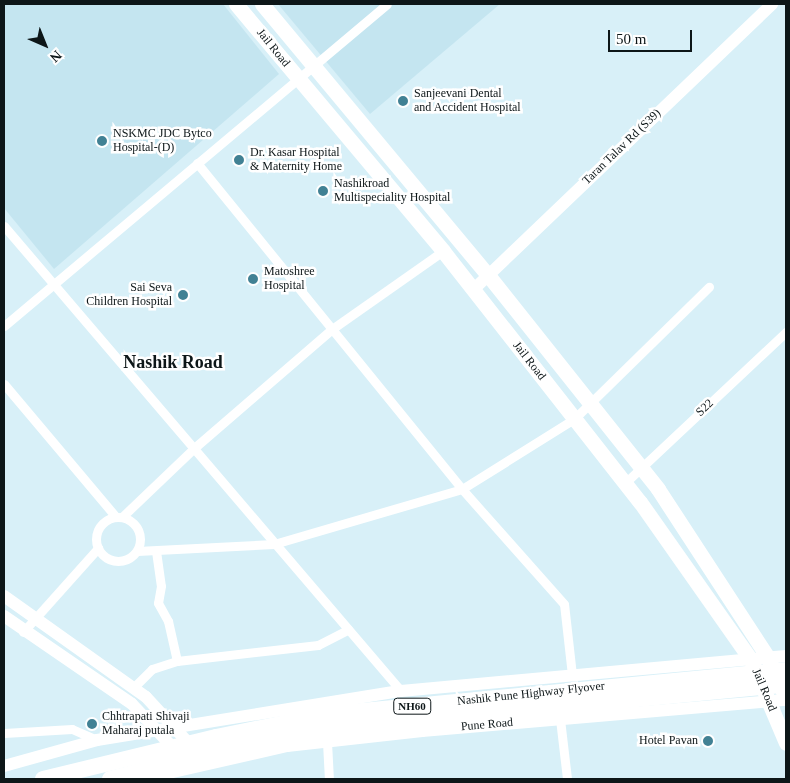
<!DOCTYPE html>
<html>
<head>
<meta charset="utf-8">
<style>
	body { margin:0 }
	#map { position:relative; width:790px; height:783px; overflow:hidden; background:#d8f0f8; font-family:Georgia,serif }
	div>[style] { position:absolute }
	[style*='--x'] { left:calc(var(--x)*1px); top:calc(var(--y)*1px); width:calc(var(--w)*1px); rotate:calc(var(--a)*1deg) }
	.built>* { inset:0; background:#c4e5f0 }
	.street>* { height:9px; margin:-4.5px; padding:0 4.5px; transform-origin:4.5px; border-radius:4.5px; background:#fff }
	.street>.ring { margin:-4.5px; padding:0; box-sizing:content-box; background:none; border:9px solid #fff; border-radius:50% }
	.secondary>* { height:12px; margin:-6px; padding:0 6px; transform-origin:6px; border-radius:6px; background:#fff }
	.primary>* { height:15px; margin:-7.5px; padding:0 7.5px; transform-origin:7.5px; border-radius:7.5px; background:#fff }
	.highway>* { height:16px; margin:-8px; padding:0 8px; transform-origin:8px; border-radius:8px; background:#fff }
	.dots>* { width:14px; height:14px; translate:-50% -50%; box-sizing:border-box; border:2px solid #fff; border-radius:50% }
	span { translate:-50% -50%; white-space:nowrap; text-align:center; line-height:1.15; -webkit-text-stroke:5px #fff; paint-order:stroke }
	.shield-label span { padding:1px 4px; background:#fff; border:1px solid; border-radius:4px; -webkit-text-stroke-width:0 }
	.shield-label { font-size:11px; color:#0d1618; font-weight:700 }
	.street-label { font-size:12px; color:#0d1618 }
	.poi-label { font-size:12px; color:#0d1618 }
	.left { translate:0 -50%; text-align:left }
	.right { translate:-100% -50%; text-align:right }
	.district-label { font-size:18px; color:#0d1618; font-weight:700 }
	.frame { position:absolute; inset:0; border:5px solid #0d1618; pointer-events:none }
	.north { position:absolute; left:20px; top:20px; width:50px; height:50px; -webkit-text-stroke:4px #fff; paint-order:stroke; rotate:136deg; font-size:14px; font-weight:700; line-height:20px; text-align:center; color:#0d1618 }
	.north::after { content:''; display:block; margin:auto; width:18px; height:22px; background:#0d1618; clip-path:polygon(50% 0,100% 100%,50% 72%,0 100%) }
	.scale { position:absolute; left:608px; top:30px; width:84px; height:22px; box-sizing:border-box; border:2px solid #0d1618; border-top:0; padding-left:6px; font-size:15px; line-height:18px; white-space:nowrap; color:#0d1618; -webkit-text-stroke:4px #fff; paint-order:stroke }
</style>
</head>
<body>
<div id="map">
	<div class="built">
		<div style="clip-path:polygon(4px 4px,223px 4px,279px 74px,54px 269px,4px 208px)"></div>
		<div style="clip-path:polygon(278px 4px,500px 4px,370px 114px)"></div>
	</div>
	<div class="street">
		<div style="--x:4;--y:226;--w:611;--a:49.51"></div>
		<div style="--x:4;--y:326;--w:500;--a:-40.05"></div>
		<div style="--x:4;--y:384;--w:172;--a:49.9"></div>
		<div style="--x:625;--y:483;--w:221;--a:-43.2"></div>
		<div style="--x:123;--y:516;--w:97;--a:-43.7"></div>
		<div style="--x:193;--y:449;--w:184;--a:-40.8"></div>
		<div style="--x:332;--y:329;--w:136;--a:-35.1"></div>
		<div class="ring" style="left:96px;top:517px;width:35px;height:35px"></div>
		<div style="--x:137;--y:551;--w:137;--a:-2.9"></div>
		<div style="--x:274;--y:544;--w:196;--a:-16.3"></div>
		<div style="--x:462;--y:489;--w:420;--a:-129.1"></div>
		<div style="--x:156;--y:551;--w:35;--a:82"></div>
		<div style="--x:161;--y:586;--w:17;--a:100"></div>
		<div style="--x:158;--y:603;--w:21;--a:61"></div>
		<div style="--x:168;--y:621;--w:41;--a:77.3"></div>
		<div style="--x:23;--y:632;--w:113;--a:-48.2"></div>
		<div style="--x:572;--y:675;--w:71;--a:-96.4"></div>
		<div style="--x:564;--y:604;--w:154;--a:-131.6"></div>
		<div style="--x:462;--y:489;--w:132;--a:-32"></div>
		<div style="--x:574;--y:419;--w:189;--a:-44.4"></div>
		<div style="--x:134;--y:687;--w:25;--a:-45"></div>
		<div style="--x:152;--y:669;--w:26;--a:-18"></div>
		<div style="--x:177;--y:661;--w:142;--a:-6.5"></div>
		<div style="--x:318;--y:645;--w:34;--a:-27"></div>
		<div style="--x:560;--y:719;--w:60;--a:83.3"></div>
		<div style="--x:4;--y:733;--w:68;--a:-3.4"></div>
		<div style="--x:72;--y:729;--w:27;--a:24"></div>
		<div style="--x:327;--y:742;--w:37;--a:87"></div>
	</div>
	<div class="secondary">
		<div style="--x:473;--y:290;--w:414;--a:-43.7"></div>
		<div style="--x:4;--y:596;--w:174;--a:35.4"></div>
		<div style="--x:146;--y:697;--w:71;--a:47.3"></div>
		<div style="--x:4;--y:616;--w:155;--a:34.5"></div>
		<div style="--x:132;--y:704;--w:67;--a:46.8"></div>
		<div style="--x:4;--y:766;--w:97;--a:-15.6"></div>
		<div style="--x:97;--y:740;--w:308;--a:-9.2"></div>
		<div style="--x:401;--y:691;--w:387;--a:-5.2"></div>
		<div style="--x:142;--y:779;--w:149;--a:-12.8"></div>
		<div style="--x:287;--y:746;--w:136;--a:-6.3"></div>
		<div style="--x:422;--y:731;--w:365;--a:-4.9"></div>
	</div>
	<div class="primary">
		<div style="--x:236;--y:4;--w:322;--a:50"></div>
		<div style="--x:443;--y:251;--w:319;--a:51.9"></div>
		<div style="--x:640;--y:502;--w:193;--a:54.9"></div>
		<div style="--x:751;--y:660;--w:90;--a:67.1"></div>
		<div style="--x:262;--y:4;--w:353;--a:50.2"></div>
		<div style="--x:488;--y:275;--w:273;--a:51.5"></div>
		<div style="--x:658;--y:489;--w:202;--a:56.9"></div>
		<div style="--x:768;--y:658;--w:44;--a:65.8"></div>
	</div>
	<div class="highway">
		<div style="--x:43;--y:779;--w:178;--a:-13.6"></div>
		<div style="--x:216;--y:737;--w:117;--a:-11.3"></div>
		<div style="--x:331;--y:714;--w:457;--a:-5.5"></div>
		<div style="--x:110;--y:779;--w:162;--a:-14.3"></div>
		<div style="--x:267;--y:739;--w:80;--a:-8.6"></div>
		<div style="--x:346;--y:727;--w:442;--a:-5.5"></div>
	</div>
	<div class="dots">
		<div style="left:403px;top:101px;background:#418194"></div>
		<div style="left:102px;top:141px;background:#418194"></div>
		<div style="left:239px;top:160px;background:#418194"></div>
		<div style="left:323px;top:191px;background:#418194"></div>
		<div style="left:253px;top:279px;background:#418194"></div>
		<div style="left:183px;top:295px;background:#418194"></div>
		<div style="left:92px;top:724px;background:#418194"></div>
		<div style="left:708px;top:741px;background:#418194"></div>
	</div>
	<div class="shield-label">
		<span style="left:412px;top:706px">NH60</span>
	</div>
	<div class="street-label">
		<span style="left:273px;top:48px;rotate:51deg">Jail Road</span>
		<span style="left:622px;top:147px;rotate:-44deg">Taran Talav Rd (S39)</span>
		<span style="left:529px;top:361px;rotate:52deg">Jail Road</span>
		<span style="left:705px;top:408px;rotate:-43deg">S22</span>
		<span style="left:764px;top:690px;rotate:67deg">Jail Road</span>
		<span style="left:531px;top:694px;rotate:-6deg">Nashik Pune Highway Flyover</span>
		<span style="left:487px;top:725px;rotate:-5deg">Pune Road</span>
	</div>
	<div class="poi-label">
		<span class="left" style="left:414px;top:101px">Sanjeevani Dental<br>and Accident Hospital</span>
		<span class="left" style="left:113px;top:141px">NSKMC JDC Bytco<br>Hospital-(D)</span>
		<span class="left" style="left:250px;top:160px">Dr. Kasar Hospital<br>&amp; Maternity Home</span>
		<span class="left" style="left:334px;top:191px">Nashikroad<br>Multispeciality Hospital</span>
		<span class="left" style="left:264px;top:279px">Matoshree<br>Hospital</span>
		<span class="right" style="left:172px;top:295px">Sai Seva<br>Children Hospital</span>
		<span class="left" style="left:102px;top:724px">Chhtrapati Shivaji<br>Maharaj putala</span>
		<span class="right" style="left:698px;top:741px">Hotel Pavan</span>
	</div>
	<div class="district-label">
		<span style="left:173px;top:362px">Nashik Road</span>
	</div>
	<div class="frame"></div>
	<div class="north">N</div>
	<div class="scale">50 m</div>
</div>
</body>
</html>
